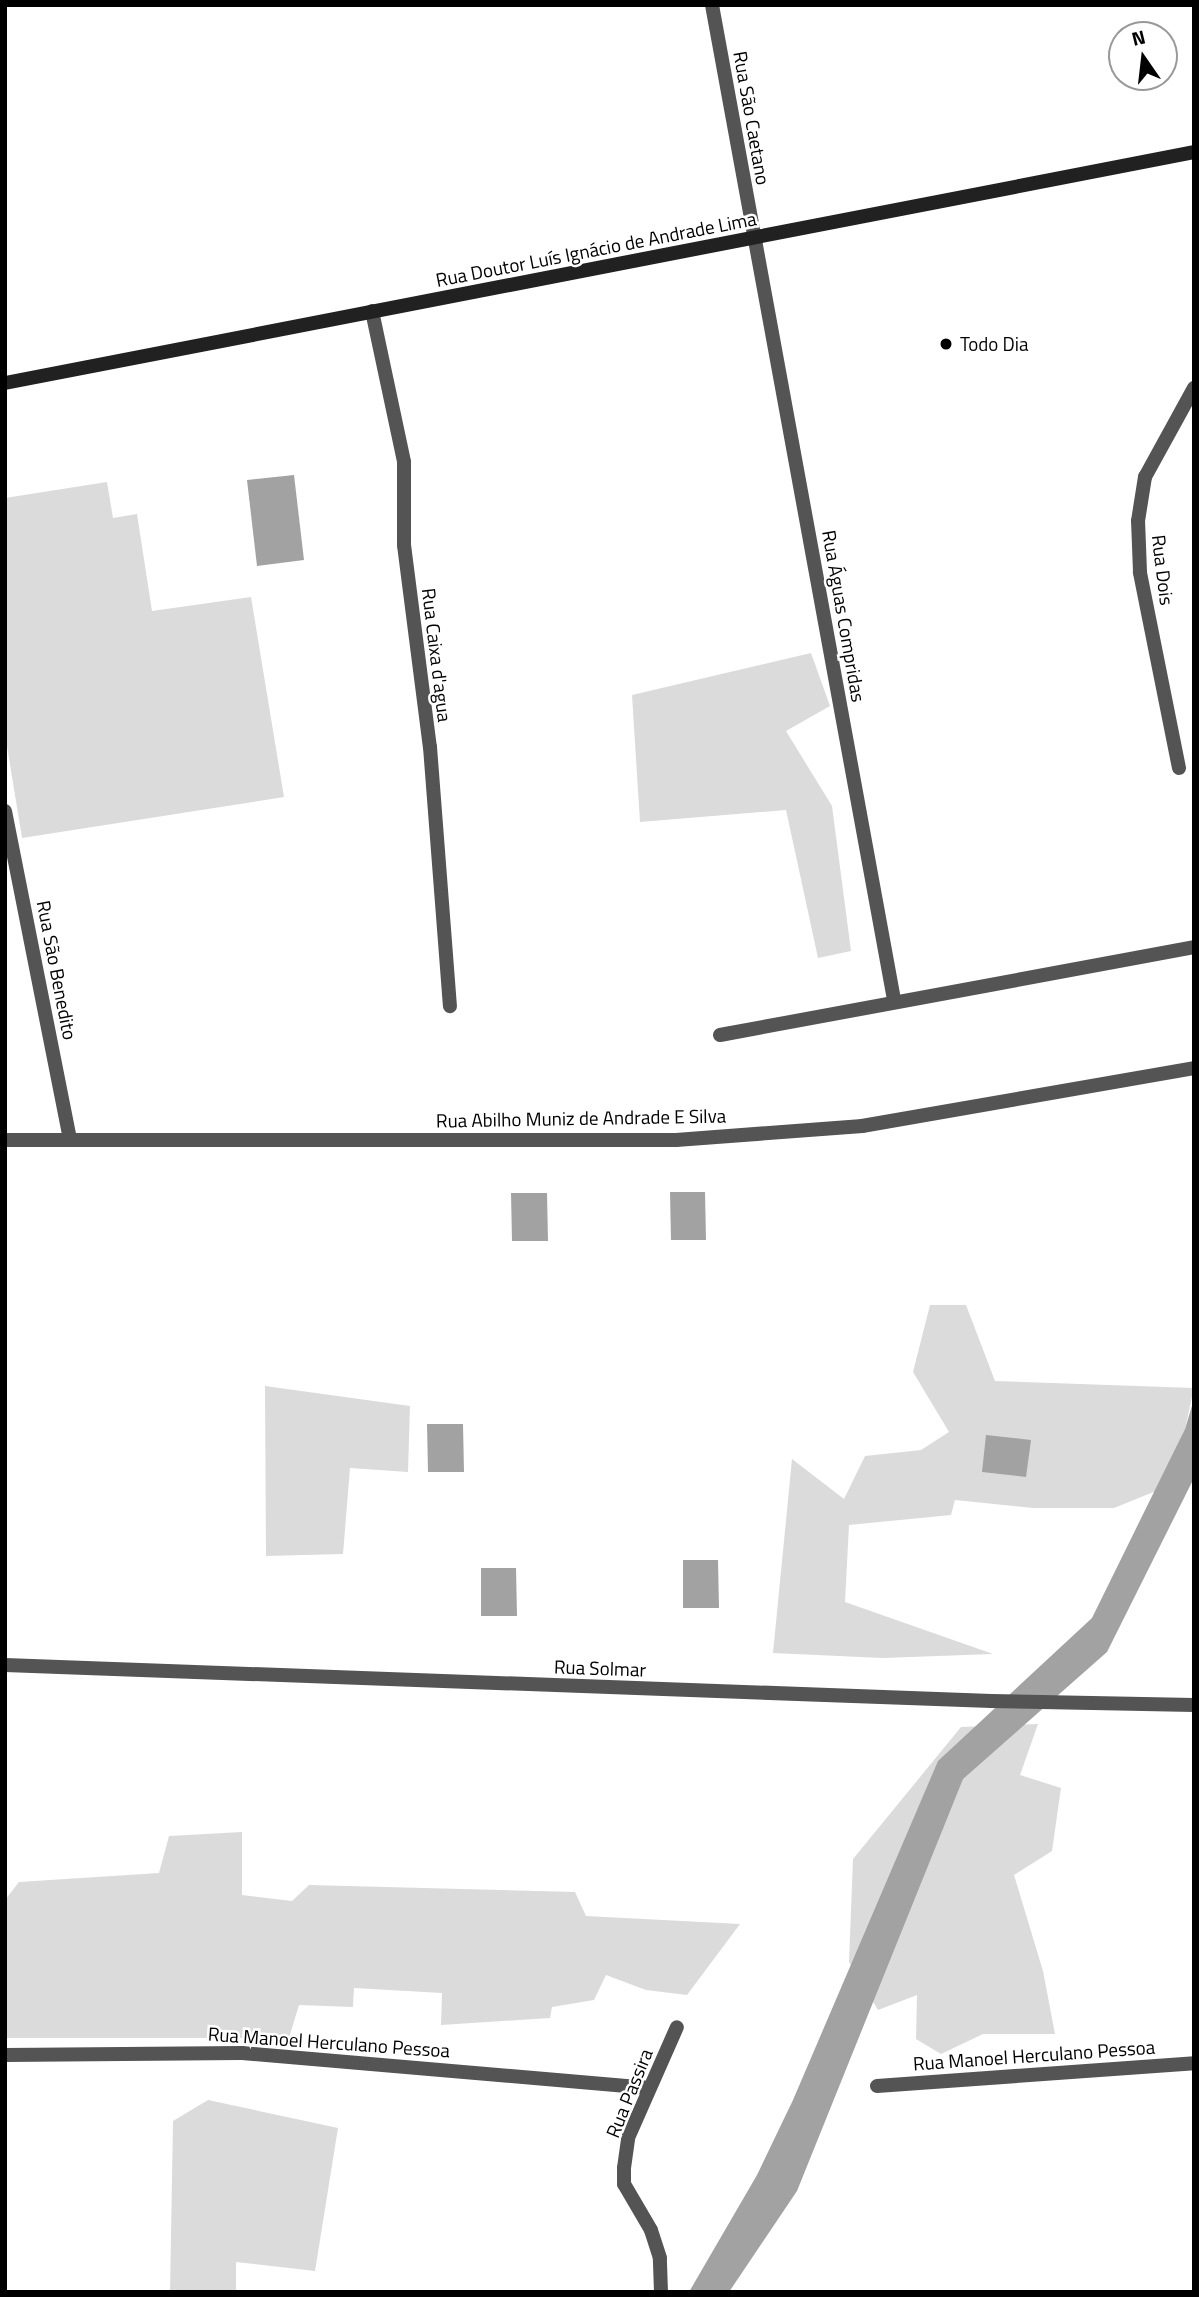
<!DOCTYPE html>
<html>
<head>
<meta charset="utf-8">
<style>
	body { margin:0 }
	#map { position:relative; width:1199px; height:2297px; overflow:hidden; background:#fff; font-family:"Titillium Web",sans-serif }
	div>[style] { position:absolute }
	[style*='--x'] { left:calc(var(--x)*1px); top:calc(var(--y)*1px); width:calc(var(--w)*1px); rotate:calc(var(--a)*1deg) }
	.green>* { inset:0; background:#dbdbdb }
	.water>* { inset:0; background:#a2a2a2 }
	.street>* { height:14px; margin:-7px; padding:0 7px; transform-origin:7px; border-radius:7px; background:#545454 }
	.secondary>* { height:14px; margin:-7px; padding:0 7px; transform-origin:7px; border-radius:7px; background:#212121 }
	.dots>* { width:19px; height:19px; translate:-50% -50%; box-sizing:border-box; border:4px solid #fff; border-radius:50% }
	span { translate:-50% -50%; white-space:nowrap; text-align:center; line-height:1.15; -webkit-text-stroke:5px #fff; paint-order:stroke }
	.street-label { font-size:19px; color:#000 }
	.poi-label { font-size:19px; color:#000 }
	.left { translate:0 -50%; text-align:left }
	.frame { position:absolute; inset:0; border:7px solid #000; pointer-events:none }
	.north { position:absolute; left:1108px; top:21px; width:70px; height:70px; box-sizing:border-box; background:#fff; border:2px solid #999; border-radius:50%; rotate:346deg; font-size:19px; font-weight:700; line-height:28px; text-align:center; color:#000 }
	.north::after { content:''; display:block; margin:auto; width:24px; height:32px; background:#000; clip-path:polygon(50% 0,100% 100%,50% 72%,0 100%) }
</style>
</head>
<body>
<div id="map">
	<div class="green">
		<div style="clip-path:polygon(107px 482px,113px 518px,137px 514px,152px 611px,251px 597px,284px 797px,22px 838px,5px 734px,5px 498px)"></div>
		<div style="clip-path:polygon(811px 653px,830px 706px,786px 731px,832px 806px,851px 951px,818px 958px,786px 810px,640px 822px,632px 695px)"></div>
		<div style="clip-path:polygon(930px 1305px,966px 1305px,995px 1381px,1194px 1388px,1185px 1429px,1156px 1491px,1114px 1508px,1033px 1508px,955px 1500px,951px 1515px,849px 1525px,845px 1602px,993px 1654px,883px 1658px,773px 1653px,792px 1459px,844px 1499px,865px 1456px,921px 1450px,949px 1432px,913px 1372px)"></div>
		<div style="clip-path:polygon(265px 1386px,410px 1406px,408px 1472px,350px 1468px,343px 1554px,266px 1556px)"></div>
		<div style="clip-path:polygon(1038px 1724px,1020px 1775px,1061px 1788px,1052px 1851px,1014px 1875px,1043px 1971px,1055px 2034px,983px 2034px,941px 2054px,916px 2039px,917px 1995px,878px 2010px,849px 1962px,853px 1859px,961px 1727px)"></div>
		<div style="clip-path:polygon(242px 1832px,242px 1895px,292px 1901px,309px 1885px,575px 1892px,586px 1916px,740px 1924px,687px 1995px,646px 1990px,606px 1975px,594px 2000px,552px 2007px,550px 2018px,441px 2025px,442px 1993px,354px 1988px,353px 2007px,299px 2005px,289px 2038px,5px 2038px,5px 1900px,19px 1882px,159px 1873px,169px 1836px)"></div>
		<div style="clip-path:polygon(208px 2100px,338px 2128px,315px 2271px,236px 2262px,236px 2292px,170px 2292px,173px 2121px)"></div>
	</div>
	<div class="water">
		<div style="clip-path:polygon(294px 475px,304px 560px,257px 566px,247px 480px)"></div>
		<div style="clip-path:polygon(670px 1192px,705px 1192px,706px 1240px,671px 1240px)"></div>
		<div style="clip-path:polygon(511px 1193px,547px 1193px,548px 1241px,512px 1241px)"></div>
		<div style="clip-path:polygon(1194px 1399px,1194px 1478px,1107px 1652px,963px 1779px,797px 2191px,729px 2292px,689px 2292px,757px 2175px,793px 2100px,938px 1761px,1092px 1618px,1185px 1429px)"></div>
		<div style="clip-path:polygon(427px 1424px,463px 1424px,464px 1472px,428px 1472px)"></div>
		<div style="clip-path:polygon(986px 1435px,1031px 1440px,1026px 1477px,982px 1472px)"></div>
		<div style="clip-path:polygon(683px 1560px,718px 1560px,719px 1608px,683px 1608px)"></div>
		<div style="clip-path:polygon(481px 1568px,516px 1568px,517px 1616px,481px 1616px)"></div>
	</div>
	<div class="street">
		<div style="--x:712;--y:5;--w:1012;--a:79.63"></div>
		<div style="--x:372;--y:311;--w:154;--a:78"></div>
		<div style="--x:404;--y:462;--w:83;--a:90"></div>
		<div style="--x:404;--y:545;--w:204;--a:82.7"></div>
		<div style="--x:430;--y:747;--w:260;--a:85.6"></div>
		<div style="--x:1179;--y:768;--w:200;--a:-101.3"></div>
		<div style="--x:1140;--y:572;--w:51;--a:-92.2"></div>
		<div style="--x:1138;--y:521;--w:45;--a:-81"></div>
		<div style="--x:1145;--y:477;--w:102;--a:-61.2"></div>
		<div style="--x:5;--y:811;--w:333;--a:78.8"></div>
		<div style="--x:720;--y:1035;--w:482;--a:-10.5"></div>
		<div style="--x:5;--y:1140;--w:671;--a:0"></div>
		<div style="--x:676;--y:1140;--w:187;--a:-4.3"></div>
		<div style="--x:862;--y:1126;--w:337;--a:-9.9"></div>
		<div style="--x:5;--y:1665;--w:987;--a:2.09"></div>
		<div style="--x:991;--y:1701;--w:203;--a:1.1"></div>
		<div style="--x:5;--y:2055;--w:237;--a:-0.5"></div>
		<div style="--x:242;--y:2053;--w:409;--a:4.9"></div>
		<div style="--x:877;--y:2086;--w:318;--a:-4.1"></div>
		<div style="--x:661;--y:2292;--w:34;--a:-92"></div>
		<div style="--x:660;--y:2258;--w:29;--a:-108"></div>
		<div style="--x:651;--y:2230;--w:53;--a:-120.4"></div>
		<div style="--x:624;--y:2184;--w:16;--a:-90"></div>
		<div style="--x:624;--y:2168;--w:30;--a:-82"></div>
		<div style="--x:628;--y:2138;--w:121;--a:-66.2"></div>
	</div>
	<div class="secondary">
		<div style="--x:5;--y:383;--w:1211;--a:-10.99"></div>
	</div>
	<div class="dots">
		<div style="left:946px;top:344px;background:#000"></div>
	</div>
	<div class="street-label">
		<span style="left:752px;top:118px;rotate:80deg">Rua São Caetano</span>
		<span style="left:596px;top:249px;rotate:-11deg">Rua Doutor Luís Ignácio de Andrade Lima</span>
		<span style="left:1163px;top:570px;rotate:83deg">Rua Dois</span>
		<span style="left:844px;top:616px;rotate:80deg">Rua Águas Compridas</span>
		<span style="left:437px;top:655px;rotate:83deg">Rua Caixa d'agua</span>
		<span style="left:57px;top:970px;rotate:79deg">Rua São Benedito</span>
		<span style="left:581px;top:1118px;rotate:-1deg">Rua Abilho Muniz de Andrade E Silva</span>
		<span style="left:600px;top:1668px;rotate:2deg">Rua Solmar</span>
		<span style="left:329px;top:2042px;rotate:4deg">Rua Manoel Herculano Pessoa</span>
		<span style="left:1034px;top:2055px;rotate:-4deg">Rua Manoel Herculano Pessoa</span>
		<span style="left:629px;top:2093px;rotate:-68deg">Rua Passira</span>
	</div>
	<div class="poi-label">
		<span class="left" style="left:960px;top:344px">Todo Dia</span>
	</div>
	<div class="frame"></div>
	<div class="north">N</div>
</div>
</body>
</html>
